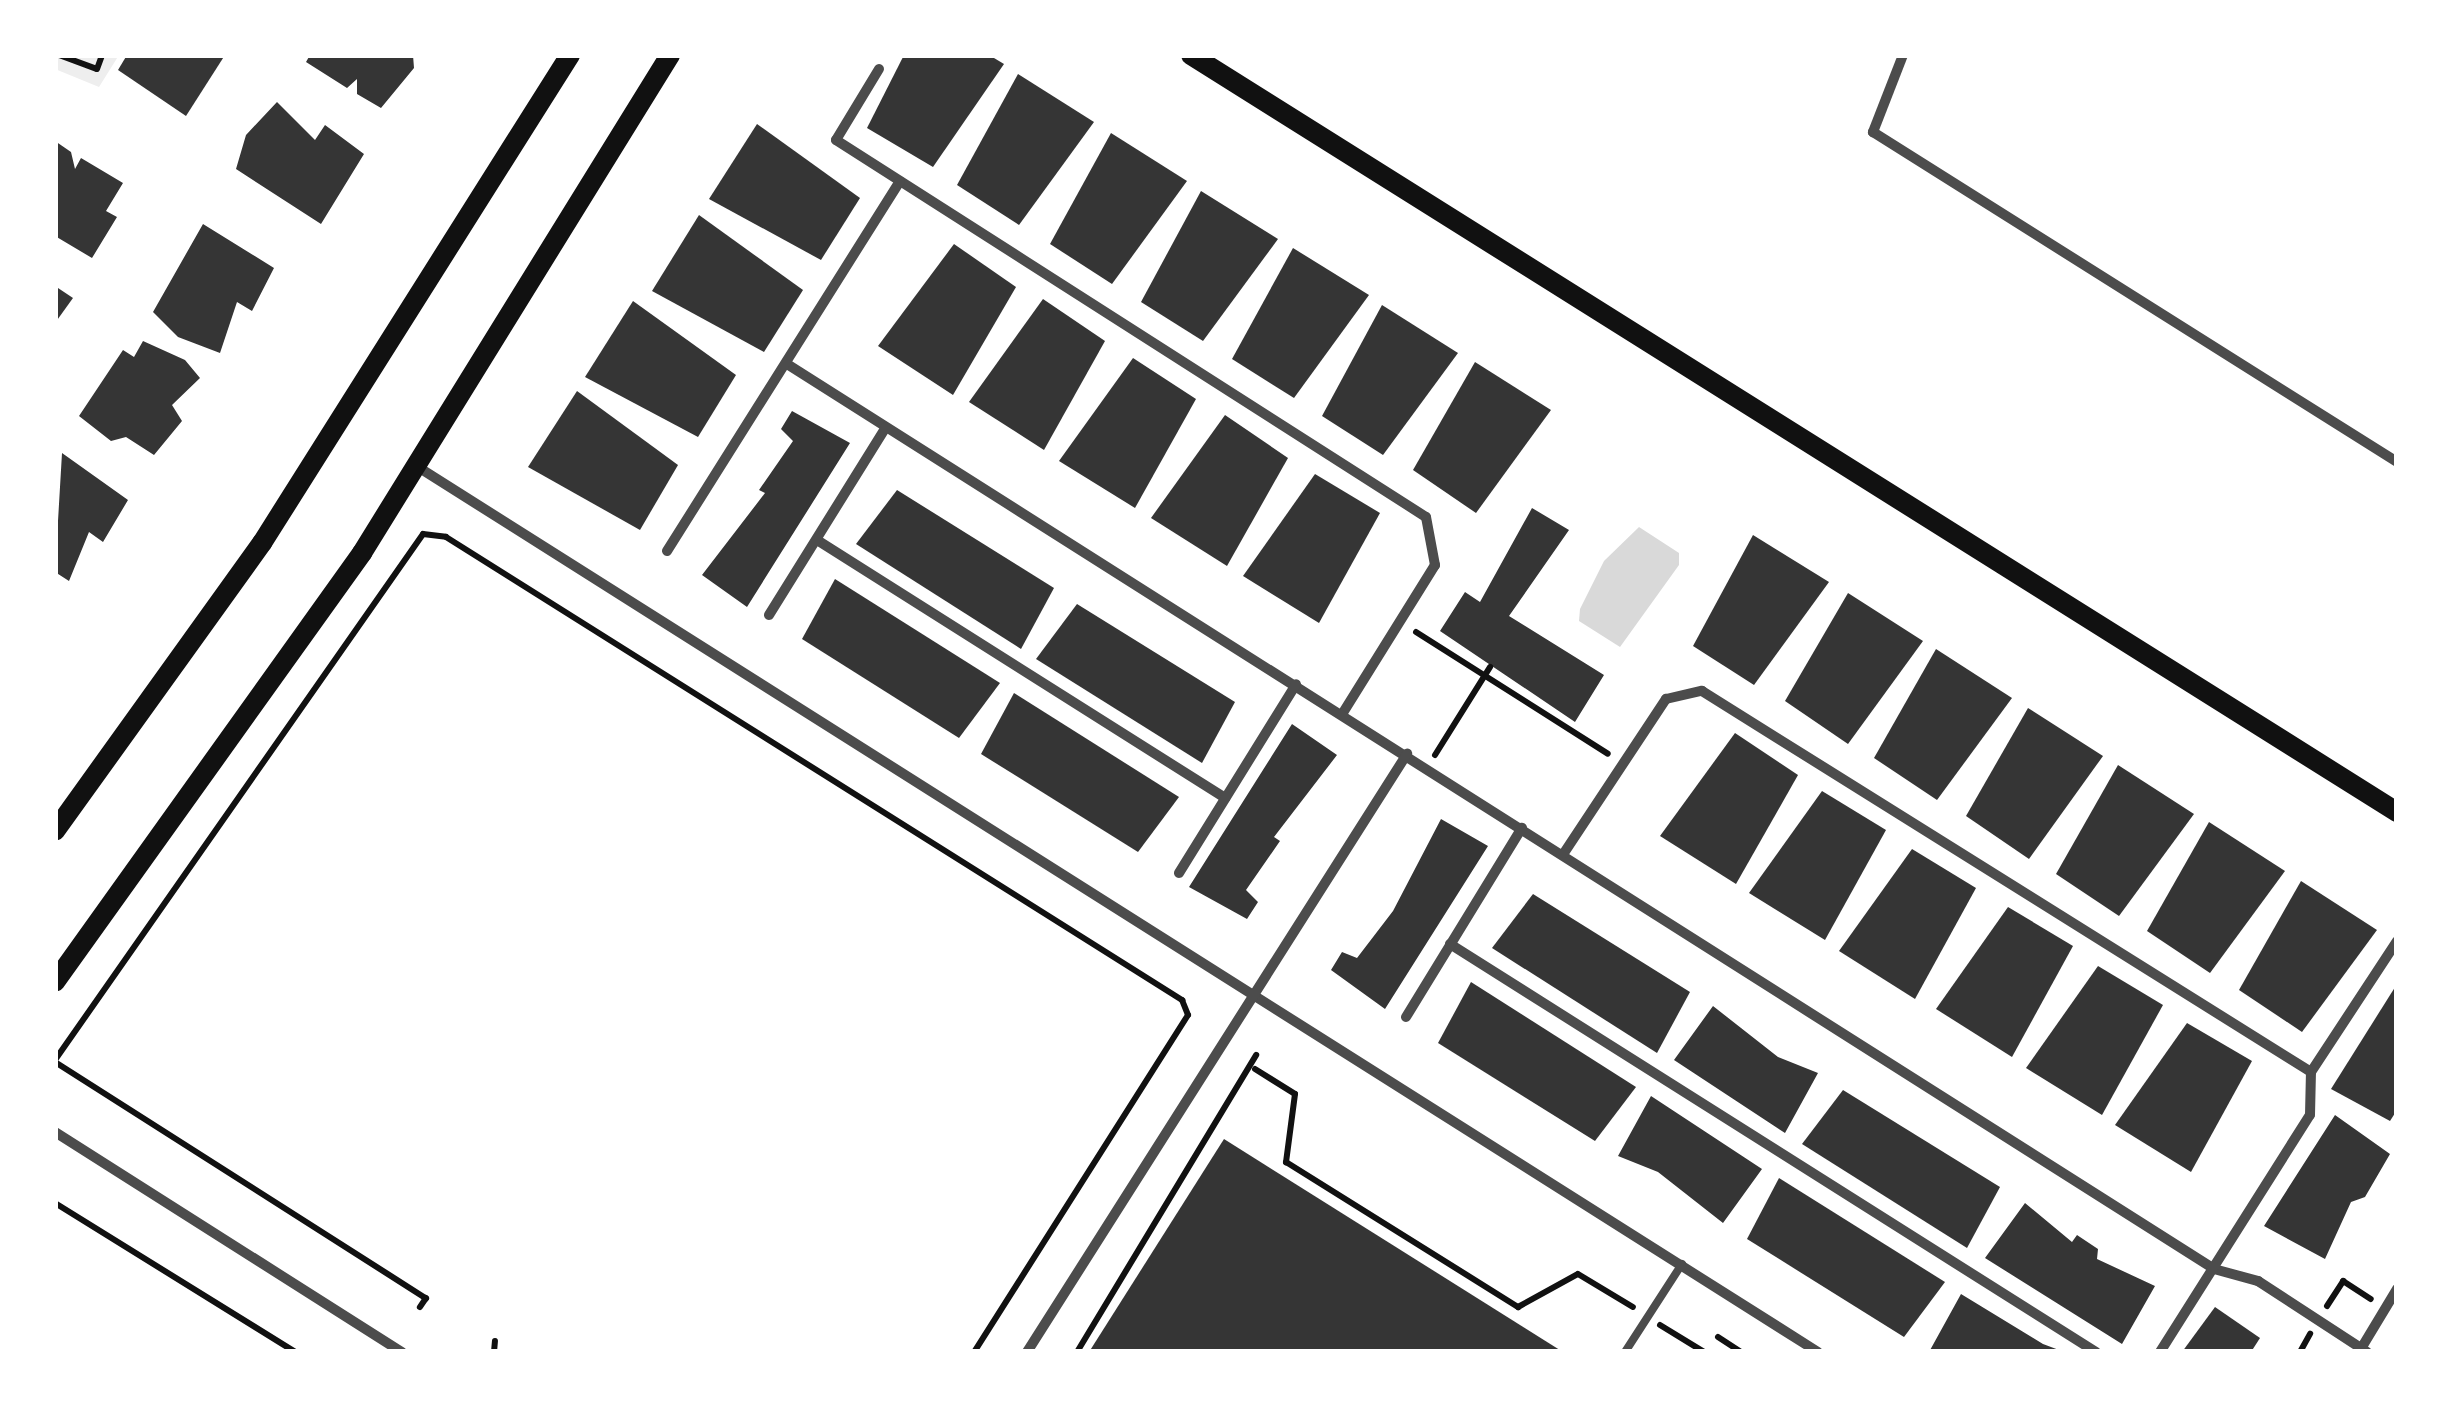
<!DOCTYPE html>
<html>
<head>
<meta charset="utf-8">
<style>
	body { margin:0 }
	#map { position:relative; width:2452px; height:1407px; overflow:hidden; background:#fff; font-family:Figtree,sans-serif }
	div>[style] { position:absolute }
	[style*='--x'] { left:calc(var(--x)*1px); top:calc(var(--y)*1px); width:calc(var(--w)*1px); rotate:calc(var(--a)*1deg) }
	.green>* { inset:0; background:#eee }
	.water>* { inset:0; background:#d9d9d9 }
	.building>* { inset:0; background:#353535 }
	.path>* { height:6px; margin:-3px; padding:0 3px; transform-origin:3px; border-radius:3px; background:#111 }
	.service>* { height:8px; margin:-4px; padding:0 4px; transform-origin:4px; border-radius:4px; background:#4c4c4c }
	.minor>* { height:10px; margin:-5px; padding:0 5px; transform-origin:5px; border-radius:5px; background:#4c4c4c }
	.secondary>* { height:20px; margin:-10px; padding:0 10px; transform-origin:10px; border-radius:10px; background:#111 }
	span { translate:-50% -50%; white-space:nowrap; text-align:center; line-height:1.15; -webkit-text-stroke:8px #fff; paint-order:stroke }
	.frame { position:absolute; inset:0; border:58px solid #fff; pointer-events:none }
</style>
</head>
<body>
<div id="map">
	<div class="green">
		<div style="clip-path:polygon(55px 55px,119px 55px,99px 87px,55px 69px)"></div>
	</div>
	<div class="water">
		<div style="clip-path:polygon(1639px 527px,1679px 553px,1679px 565px,1620px 647px,1579px 621px,1580px 609px,1604px 561px)"></div>
	</div>
	<div class="building">
		<div style="clip-path:polygon(127px 55px,225px 55px,186px 116px,118px 70px)"></div>
		<div style="clip-path:polygon(310px 55px,413px 55px,414px 68px,381px 108px,357px 94px,357px 79px,347px 88px,306px 62px)"></div>
		<div style="clip-path:polygon(904px 55px,989px 55px,1004px 64px,933px 167px,867px 128px)"></div>
		<div style="clip-path:polygon(1018px 74px,1094px 122px,1019px 225px,957px 185px)"></div>
		<div style="clip-path:polygon(277px 102px,315px 140px,325px 125px,364px 154px,321px 224px,236px 169px,246px 135px)"></div>
		<div style="clip-path:polygon(757px 124px,860px 198px,821px 260px,709px 199px)"></div>
		<div style="clip-path:polygon(1111px 133px,1187px 181px,1112px 284px,1050px 244px)"></div>
		<div style="clip-path:polygon(55px 141px,71px 152px,75px 169px,81px 158px,123px 183px,106px 211px,117px 217px,92px 258px,55px 236px)"></div>
		<div style="clip-path:polygon(1201px 191px,1278px 239px,1203px 341px,1141px 302px)"></div>
		<div style="clip-path:polygon(699px 215px,803px 290px,764px 352px,652px 291px)"></div>
		<div style="clip-path:polygon(203px 224px,274px 268px,252px 311px,237px 302px,220px 353px,178px 337px,153px 312px)"></div>
		<div style="clip-path:polygon(954px 244px,1016px 287px,953px 395px,878px 346px)"></div>
		<div style="clip-path:polygon(1293px 248px,1369px 295px,1294px 398px,1232px 359px)"></div>
		<div style="clip-path:polygon(55px 286px,73px 298px,55px 323px)"></div>
		<div style="clip-path:polygon(1043px 299px,1105px 341px,1044px 450px,969px 402px)"></div>
		<div style="clip-path:polygon(633px 301px,736px 375px,698px 437px,585px 377px)"></div>
		<div style="clip-path:polygon(1382px 305px,1458px 353px,1383px 455px,1322px 416px)"></div>
		<div style="clip-path:polygon(143px 341px,185px 360px,200px 378px,172px 405px,182px 421px,154px 455px,126px 437px,111px 441px,79px 416px,123px 350px,134px 357px)"></div>
		<div style="clip-path:polygon(1133px 358px,1196px 399px,1135px 508px,1059px 461px)"></div>
		<div style="clip-path:polygon(1475px 362px,1551px 410px,1476px 513px,1413px 470px)"></div>
		<div style="clip-path:polygon(577px 391px,678px 465px,640px 530px,528px 467px)"></div>
		<div style="clip-path:polygon(792px 411px,850px 443px,747px 607px,702px 575px,765px 493px,759px 490px,793px 441px,781px 429px)"></div>
		<div style="clip-path:polygon(1225px 415px,1288px 458px,1227px 566px,1151px 518px)"></div>
		<div style="clip-path:polygon(62px 453px,128px 500px,103px 542px,89px 532px,69px 581px,55px 572px)"></div>
		<div style="clip-path:polygon(1315px 474px,1380px 513px,1319px 623px,1243px 576px)"></div>
		<div style="clip-path:polygon(897px 490px,1054px 588px,1021px 649px,856px 544px)"></div>
		<div style="clip-path:polygon(1532px 508px,1569px 530px,1509px 616px,1604px 675px,1575px 722px,1440px 631px,1465px 592px,1480px 602px)"></div>
		<div style="clip-path:polygon(1753px 535px,1829px 582px,1754px 685px,1693px 646px)"></div>
		<div style="clip-path:polygon(835px 579px,1000px 683px,959px 738px,802px 639px)"></div>
		<div style="clip-path:polygon(1848px 593px,1923px 641px,1848px 744px,1785px 701px)"></div>
		<div style="clip-path:polygon(1077px 604px,1235px 702px,1202px 763px,1036px 659px)"></div>
		<div style="clip-path:polygon(1936px 649px,2012px 698px,1937px 800px,1874px 758px)"></div>
		<div style="clip-path:polygon(1014px 693px,1179px 797px,1138px 852px,981px 754px)"></div>
		<div style="clip-path:polygon(2028px 708px,2103px 756px,2029px 859px,1966px 816px)"></div>
		<div style="clip-path:polygon(1292px 724px,1337px 755px,1274px 837px,1280px 841px,1246px 890px,1258px 902px,1247px 919px,1189px 887px)"></div>
		<div style="clip-path:polygon(1735px 733px,1798px 775px,1736px 884px,1660px 836px)"></div>
		<div style="clip-path:polygon(2118px 765px,2194px 814px,2119px 916px,2056px 874px)"></div>
		<div style="clip-path:polygon(1822px 791px,1886px 830px,1825px 940px,1749px 893px)"></div>
		<div style="clip-path:polygon(1441px 819px,1488px 846px,1385px 1009px,1331px 970px,1342px 952px,1357px 958px,1393px 911px)"></div>
		<div style="clip-path:polygon(2209px 822px,2285px 871px,2210px 973px,2147px 931px)"></div>
		<div style="clip-path:polygon(1912px 849px,1976px 888px,1915px 999px,1839px 951px)"></div>
		<div style="clip-path:polygon(2301px 881px,2377px 930px,2302px 1032px,2239px 990px)"></div>
		<div style="clip-path:polygon(1533px 894px,1690px 992px,1657px 1053px,1492px 948px)"></div>
		<div style="clip-path:polygon(2008px 907px,2073px 946px,2012px 1057px,1936px 1009px)"></div>
		<div style="clip-path:polygon(2098px 966px,2163px 1005px,2102px 1115px,2026px 1068px)"></div>
		<div style="clip-path:polygon(1471px 982px,1636px 1087px,1595px 1141px,1438px 1043px)"></div>
		<div style="clip-path:polygon(2397px 984px,2397px 1110px,2390px 1121px,2331px 1089px)"></div>
		<div style="clip-path:polygon(1713px 1006px,1778px 1057px,1818px 1073px,1785px 1133px,1674px 1060px)"></div>
		<div style="clip-path:polygon(2187px 1023px,2252px 1061px,2191px 1172px,2115px 1125px)"></div>
		<div style="clip-path:polygon(1843px 1090px,2000px 1187px,1967px 1248px,1802px 1144px)"></div>
		<div style="clip-path:polygon(1651px 1096px,1762px 1169px,1723px 1223px,1658px 1172px,1618px 1156px)"></div>
		<div style="clip-path:polygon(2335px 1115px,2390px 1154px,2365px 1197px,2351px 1202px,2325px 1259px,2264px 1226px)"></div>
		<div style="clip-path:polygon(1224px 1139px,1563px 1352px,1089px 1352px)"></div>
		<div style="clip-path:polygon(1779px 1178px,1945px 1282px,1904px 1337px,1747px 1239px)"></div>
		<div style="clip-path:polygon(2025px 1203px,2072px 1242px,2077px 1235px,2098px 1249px,2097px 1259px,2155px 1286px,2122px 1344px,1985px 1258px)"></div>
		<div style="clip-path:polygon(1961px 1294px,2043px 1344px,2059px 1350px,1929px 1352px)"></div>
		<div style="clip-path:polygon(2215px 1307px,2260px 1338px,2251px 1352px,2182px 1352px)"></div>
	</div>
	<div class="path">
		<div style="--x:59;--y:55;--w:40;--a:20.2"></div>
		<div style="--x:97;--y:69;--w:15;--a:-70"></div>
		<div style="--x:1416;--y:632;--w:227;--a:32.4"></div>
		<div style="--x:1435;--y:755;--w:104;--a:-58"></div>
		<div style="--x:55;--y:1060;--w:642;--a:-55.02"></div>
		<div style="--x:423;--y:534;--w:23;--a:7"></div>
		<div style="--x:446;--y:537;--w:870;--a:32.17"></div>
		<div style="--x:1182;--y:1000;--w:16;--a:68"></div>
		<div style="--x:1188;--y:1015;--w:399;--a:122.4"></div>
		<div style="--x:55;--y:1062;--w:440;--a:32.5"></div>
		<div style="--x:426;--y:1298;--w:11;--a:124"></div>
		<div style="--x:1255;--y:1069;--w:47;--a:32"></div>
		<div style="--x:1295;--y:1094;--w:69;--a:97.5"></div>
		<div style="--x:1286;--y:1162;--w:274;--a:32"></div>
		<div style="--x:1518;--y:1307;--w:68;--a:-28.8"></div>
		<div style="--x:1578;--y:1274;--w:64;--a:31"></div>
		<div style="--x:55;--y:1203;--w:282;--a:31.8"></div>
		<div style="--x:2327;--y:1306;--w:30;--a:-57"></div>
		<div style="--x:2343;--y:1281;--w:33;--a:33"></div>
		<div style="--x:1660;--y:1325;--w:52;--a:31.5"></div>
		<div style="--x:1718;--y:1337;--w:27;--a:33"></div>
		<div style="--x:494;--y:1352;--w:11;--a:-85"></div>
		<div style="--x:1077;--y:1352;--w:347;--a:-58.9"></div>
		<div style="--x:2300;--y:1352;--w:21;--a:-61"></div>
	</div>
	<div class="service">
		<div style="--x:1625;--y:1352;--w:105;--a:-57.1"></div>
	</div>
	<div class="minor">
		<div style="--x:1903;--y:55;--w:83;--a:111.3"></div>
		<div style="--x:1873;--y:132;--w:619;--a:32.2"></div>
		<div style="--x:879;--y:69;--w:83;--a:121.2"></div>
		<div style="--x:836;--y:140;--w:700;--a:32.58"></div>
		<div style="--x:1426;--y:517;--w:49;--a:79.4"></div>
		<div style="--x:1435;--y:565;--w:174;--a:121.9"></div>
		<div style="--x:787;--y:364;--w:1690;--a:32.38"></div>
		<div style="--x:2214;--y:1269;--w:46;--a:15.3"></div>
		<div style="--x:2258;--y:1281;--w:130;--a:33.1"></div>
		<div style="--x:418;--y:467;--w:1656;--a:32.3"></div>
		<div style="--x:817;--y:540;--w:483;--a:32.3"></div>
		<div style="--x:667;--y:551;--w:437;--a:-57.8"></div>
		<div style="--x:769;--y:615;--w:221;--a:-58.1"></div>
		<div style="--x:1564;--y:853;--w:185;--a:-56.5"></div>
		<div style="--x:1666;--y:699;--w:37;--a:-13"></div>
		<div style="--x:1702;--y:691;--w:718;--a:32.03"></div>
		<div style="--x:1179;--y:873;--w:222;--a:-58.2"></div>
		<div style="--x:1450;--y:944;--w:764;--a:32.28"></div>
		<div style="--x:1406;--y:1017;--w:222;--a:-58.5"></div>
		<div style="--x:55;--y:1132;--w:411;--a:32.4"></div>
		<div style="--x:1027;--y:1352;--w:709;--a:-57.57"></div>
		<div style="--x:2160;--y:1352;--w:280;--a:-57.7"></div>
		<div style="--x:2310;--y:1115;--w:43;--a:-88.7"></div>
		<div style="--x:2311;--y:1072;--w:157;--a:-56.7"></div>
		<div style="--x:2359;--y:1352;--w:74;--a:-58.9"></div>
	</div>
	<div class="secondary">
		<div style="--x:1191;--y:55;--w:1424;--a:32.12"></div>
		<div style="--x:55;--y:831;--w:355;--a:-54.3"></div>
		<div style="--x:262;--y:543;--w:577;--a:-57.74"></div>
		<div style="--x:55;--y:982;--w:528;--a:-54.41"></div>
		<div style="--x:362;--y:553;--w:586;--a:-58.26"></div>
	</div>
	<div class="frame"></div>
</div>
</body>
</html>
